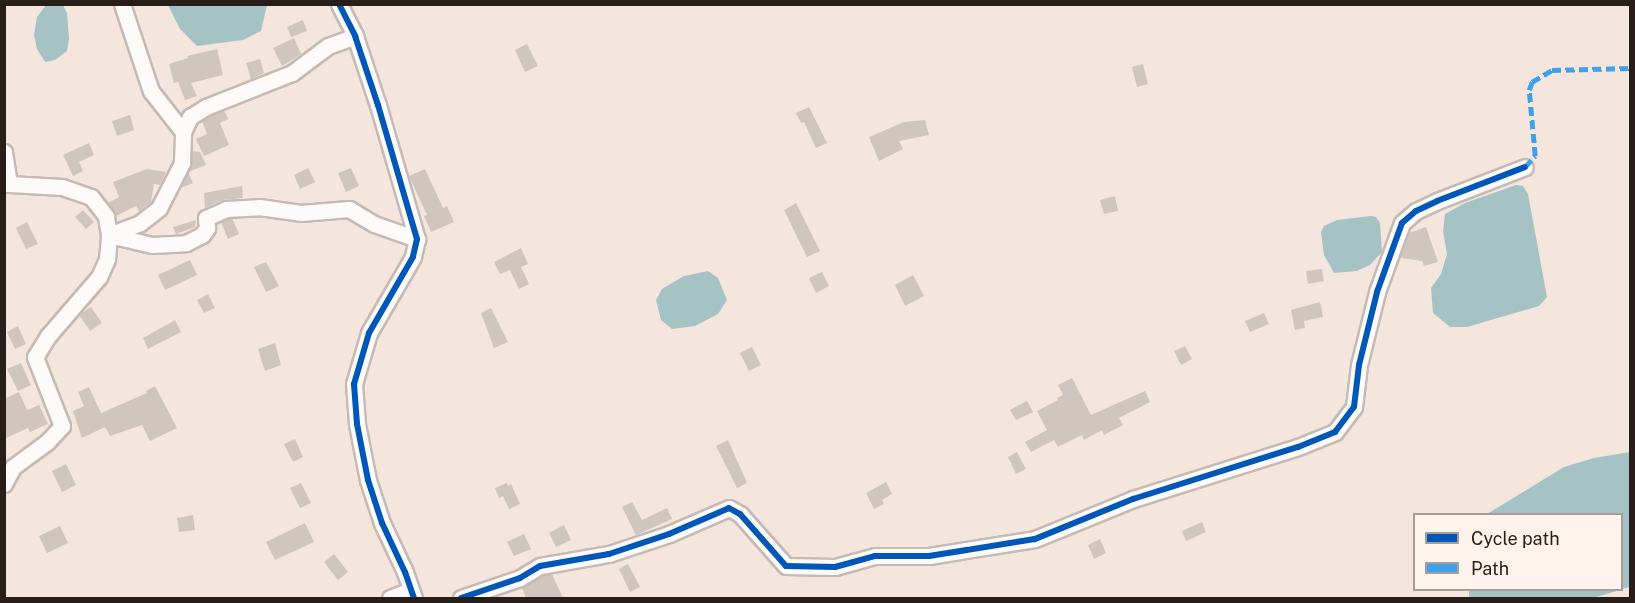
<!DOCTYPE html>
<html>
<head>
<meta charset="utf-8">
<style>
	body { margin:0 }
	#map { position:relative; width:1635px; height:603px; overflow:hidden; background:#f4e5dd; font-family:"Public Sans",sans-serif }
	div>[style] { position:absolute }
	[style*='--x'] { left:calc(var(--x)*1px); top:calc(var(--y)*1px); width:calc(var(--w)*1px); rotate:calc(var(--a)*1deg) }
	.water>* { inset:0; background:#a5c3c5 }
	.building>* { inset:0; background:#d1c6bf }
	.roads { filter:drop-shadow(2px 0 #c6bab4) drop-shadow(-2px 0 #c6bab4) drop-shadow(0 2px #c6bab4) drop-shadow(0 -2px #c6bab4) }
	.minor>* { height:15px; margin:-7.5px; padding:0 7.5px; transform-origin:7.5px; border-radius:7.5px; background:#fdfbfa }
	.quiet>* { height:4.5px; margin-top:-2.25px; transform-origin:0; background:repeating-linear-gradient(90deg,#3ea2ea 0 9px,transparent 0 13.5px) }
	.cycleway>* { height:6px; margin:-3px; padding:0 3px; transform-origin:3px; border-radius:3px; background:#0057b8 }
	span { translate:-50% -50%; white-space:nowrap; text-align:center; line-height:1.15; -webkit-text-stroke:4.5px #fef3ed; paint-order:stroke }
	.frame { position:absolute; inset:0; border:6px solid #271e19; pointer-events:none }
	.legend { position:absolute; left:1413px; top:513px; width:210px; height:78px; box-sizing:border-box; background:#fef3ed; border:2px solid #a89e98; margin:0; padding:8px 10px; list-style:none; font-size:18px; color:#271e19 }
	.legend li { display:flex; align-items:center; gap:12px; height:30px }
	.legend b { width:30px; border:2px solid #a89e98 }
</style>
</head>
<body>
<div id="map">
	<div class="water">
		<div style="clip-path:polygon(47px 4px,63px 5px,67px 13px,69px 39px,67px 51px,55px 60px,45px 62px,37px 49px,34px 35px,37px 17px)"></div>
		<div style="clip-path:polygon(168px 5px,267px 5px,261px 31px,243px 40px,197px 46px,180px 29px)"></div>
		<div style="clip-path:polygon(1516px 185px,1523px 186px,1528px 194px,1547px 297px,1539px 306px,1467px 327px,1450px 327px,1433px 313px,1431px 288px,1441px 274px,1447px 254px,1443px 231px,1445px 214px,1465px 203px)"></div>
		<div style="clip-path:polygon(1371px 216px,1376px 217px,1380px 223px,1382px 252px,1370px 265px,1357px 271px,1334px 273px,1324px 255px,1321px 232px,1324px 226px,1337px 220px)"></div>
		<div style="clip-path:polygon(708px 271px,718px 278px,727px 300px,718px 314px,695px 326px,672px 329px,661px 320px,656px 300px,662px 289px,672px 283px,684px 276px)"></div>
		<div style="clip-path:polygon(1630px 452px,1630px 587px,1622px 589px,1622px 514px,1487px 514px,1564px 467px,1594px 458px)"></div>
		<div style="clip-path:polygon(1469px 590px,1620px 590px,1593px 598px,1469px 598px)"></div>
	</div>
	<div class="building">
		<div style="clip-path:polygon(303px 20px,307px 31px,291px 37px,287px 27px)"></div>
		<div style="clip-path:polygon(294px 38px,301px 54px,282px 66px,273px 48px)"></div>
		<div style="clip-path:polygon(527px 44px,538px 66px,525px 72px,515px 50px)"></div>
		<div style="clip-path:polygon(217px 49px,223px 75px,191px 83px,197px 96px,185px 100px,178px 82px,174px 83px,169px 64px,188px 58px,187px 56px)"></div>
		<div style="clip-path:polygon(260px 59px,264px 73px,251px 79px,246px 63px)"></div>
		<div style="clip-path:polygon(1143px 64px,1148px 84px,1137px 87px,1132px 67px)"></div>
		<div style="clip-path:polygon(809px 107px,827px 143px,816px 148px,804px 122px,801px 123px,796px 113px)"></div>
		<div style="clip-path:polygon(224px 110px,228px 119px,220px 123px,229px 145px,204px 156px,196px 139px,207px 134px,202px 121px)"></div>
		<div style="clip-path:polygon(130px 115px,134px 130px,117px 136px,112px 121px)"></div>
		<div style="clip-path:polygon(925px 120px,929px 135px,899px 141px,903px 149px,879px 161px,869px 137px,904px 122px)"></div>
		<div style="clip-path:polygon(89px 143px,94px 155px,79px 162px,83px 171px,73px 176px,63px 155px)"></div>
		<div style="clip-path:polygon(192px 151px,200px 152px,206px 165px,188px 172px,193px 183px,181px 188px,191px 167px)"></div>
		<div style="clip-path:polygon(308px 168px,315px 182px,300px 189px,294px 175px)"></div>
		<div style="clip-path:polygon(351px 168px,359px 186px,346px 192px,338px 173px)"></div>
		<div style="clip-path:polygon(147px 169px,166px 172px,160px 185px,154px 184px,151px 202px,139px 211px,136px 206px,116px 216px,108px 203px,119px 197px,113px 182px)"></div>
		<div style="clip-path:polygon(425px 169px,443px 208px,447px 206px,454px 222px,431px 232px,424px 216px,427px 215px,409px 176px)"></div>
		<div style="clip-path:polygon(242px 186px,243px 198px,222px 200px,205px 208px,204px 193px)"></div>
		<div style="clip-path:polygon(1115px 196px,1118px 211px,1104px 214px,1100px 200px)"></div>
		<div style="clip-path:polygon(796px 203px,820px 251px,807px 257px,784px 210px)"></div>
		<div style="clip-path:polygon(83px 210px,94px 222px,86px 229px,75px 217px)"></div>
		<div style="clip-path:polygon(232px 218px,239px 234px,228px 239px,221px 222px)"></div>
		<div style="clip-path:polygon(196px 220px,195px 227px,176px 234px,173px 227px)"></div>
		<div style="clip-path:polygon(27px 222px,38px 244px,26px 249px,16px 228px)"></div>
		<div style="clip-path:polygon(1426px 227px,1438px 262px,1424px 266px,1422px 261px,1401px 258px,1409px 233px)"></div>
		<div style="clip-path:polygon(521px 248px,528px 264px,521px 267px,529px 284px,519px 289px,510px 270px,500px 274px,494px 262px)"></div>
		<div style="clip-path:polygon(190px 260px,197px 275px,165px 290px,158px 275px)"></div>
		<div style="clip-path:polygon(266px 262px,279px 286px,266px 292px,254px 267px)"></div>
		<div style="clip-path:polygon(1322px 269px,1324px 281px,1308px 284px,1306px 271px)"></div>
		<div style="clip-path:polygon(822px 272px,829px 286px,816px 293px,809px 278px)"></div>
		<div style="clip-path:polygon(913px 275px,924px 296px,905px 306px,895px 285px)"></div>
		<div style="clip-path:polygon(208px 294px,215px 308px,204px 313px,197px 300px)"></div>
		<div style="clip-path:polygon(1320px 302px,1323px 317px,1304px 321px,1305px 328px,1295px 330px,1291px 310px)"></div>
		<div style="clip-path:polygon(91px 307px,102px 323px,90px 331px,79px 315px)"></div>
		<div style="clip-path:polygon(491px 308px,508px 342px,494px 348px,481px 313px)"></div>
		<div style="clip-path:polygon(1264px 313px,1269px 324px,1250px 332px,1245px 321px)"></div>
		<div style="clip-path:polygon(175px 320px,181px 332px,148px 349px,143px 338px)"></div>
		<div style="clip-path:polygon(18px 326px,26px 344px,15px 349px,7px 332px)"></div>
		<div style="clip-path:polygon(275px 343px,281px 365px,265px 371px,258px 349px)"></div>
		<div style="clip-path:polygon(1185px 346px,1192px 359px,1181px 365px,1174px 351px)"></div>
		<div style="clip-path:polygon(752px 347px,761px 365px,749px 371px,740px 353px)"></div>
		<div style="clip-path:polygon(21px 363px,31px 385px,18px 391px,7px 369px)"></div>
		<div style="clip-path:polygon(1072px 378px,1091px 415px,1145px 391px,1150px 402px,1119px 418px,1123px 425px,1104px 435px,1102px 430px,1084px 440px,1082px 435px,1058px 447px,1054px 440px,1031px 452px,1025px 442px,1047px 430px,1037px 411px,1058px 400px,1057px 398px,1063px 395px,1058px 385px)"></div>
		<div style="clip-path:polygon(155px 386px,177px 428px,150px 441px,142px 425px,110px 436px,105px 427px,82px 438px,73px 411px,84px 406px,78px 392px,89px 387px,101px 413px,147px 393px,146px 391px)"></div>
		<div style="clip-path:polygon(19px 392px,27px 410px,39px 405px,48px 424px,30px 432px,28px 428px,4px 439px,4px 399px)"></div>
		<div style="clip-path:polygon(1027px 401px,1033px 412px,1016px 420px,1010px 410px)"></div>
		<div style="clip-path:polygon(295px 439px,303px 457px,293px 462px,284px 444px)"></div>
		<div style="clip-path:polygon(728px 440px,747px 483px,737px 488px,716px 446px)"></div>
		<div style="clip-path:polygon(1017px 452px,1026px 469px,1016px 474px,1008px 457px)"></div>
		<div style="clip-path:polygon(66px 464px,76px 485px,62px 492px,52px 471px)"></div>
		<div style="clip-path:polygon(886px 482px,892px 494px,882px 500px,884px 504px,874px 509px,866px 493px)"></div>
		<div style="clip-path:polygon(301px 483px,311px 503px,300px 508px,290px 488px)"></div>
		<div style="clip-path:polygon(507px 483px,508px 486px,511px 484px,520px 504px,509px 509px,503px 496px,499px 498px,495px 488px)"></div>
		<div style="clip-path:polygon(632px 502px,642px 520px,667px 508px,672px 519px,636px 535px,622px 507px)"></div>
		<div style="clip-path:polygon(193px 515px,195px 530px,179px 532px,177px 518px)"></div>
		<div style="clip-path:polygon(1202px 522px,1206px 532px,1186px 541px,1182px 531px)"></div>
		<div style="clip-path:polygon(305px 523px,314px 542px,275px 560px,266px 542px)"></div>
		<div style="clip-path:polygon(564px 525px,571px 540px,556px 547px,549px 533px)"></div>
		<div style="clip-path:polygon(60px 526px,68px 543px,47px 553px,39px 536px)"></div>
		<div style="clip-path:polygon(524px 534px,531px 549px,514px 556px,507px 542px)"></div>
		<div style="clip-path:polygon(1100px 539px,1106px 553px,1094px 559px,1088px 545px)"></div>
		<div style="clip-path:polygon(334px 554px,348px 572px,338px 580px,324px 562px)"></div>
		<div style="clip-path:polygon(628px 564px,640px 587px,630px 592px,619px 569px)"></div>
		<div style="clip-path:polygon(552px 574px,563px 598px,526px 598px,522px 588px,543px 575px)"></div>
	</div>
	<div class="roads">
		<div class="minor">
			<div style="--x:122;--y:4;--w:92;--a:71.6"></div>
			<div style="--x:151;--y:91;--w:52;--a:52"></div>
			<div style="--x:339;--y:4;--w:36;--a:63"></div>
			<div style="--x:355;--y:36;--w:73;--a:71.6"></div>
			<div style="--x:378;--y:105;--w:140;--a:73.8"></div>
			<div style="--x:417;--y:239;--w:18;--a:103"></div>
			<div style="--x:413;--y:257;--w:88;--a:120.1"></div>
			<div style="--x:369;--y:333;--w:53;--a:106.4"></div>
			<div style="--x:354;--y:384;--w:40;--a:85.7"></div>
			<div style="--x:357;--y:424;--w:57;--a:78.9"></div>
			<div style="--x:368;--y:480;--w:45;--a:72"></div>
			<div style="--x:382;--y:523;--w:54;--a:64.9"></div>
			<div style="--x:405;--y:572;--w:28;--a:71"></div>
			<div style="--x:4;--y:152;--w:32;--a:81"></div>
			<div style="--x:9;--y:184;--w:5;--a:180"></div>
			<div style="--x:109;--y:235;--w:33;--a:-21"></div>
			<div style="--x:140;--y:223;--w:24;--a:-38"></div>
			<div style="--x:159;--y:208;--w:51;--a:-62.9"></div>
			<div style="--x:182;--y:163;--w:31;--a:-88"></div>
			<div style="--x:183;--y:132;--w:17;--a:-65"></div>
			<div style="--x:190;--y:117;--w:19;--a:-32"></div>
			<div style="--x:206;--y:107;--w:92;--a:-21.6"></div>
			<div style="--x:292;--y:73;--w:45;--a:-36.9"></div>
			<div style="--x:328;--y:46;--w:29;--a:-20"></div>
			<div style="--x:109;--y:235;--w:44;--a:13.1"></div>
			<div style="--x:152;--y:245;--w:34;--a:-3"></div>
			<div style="--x:186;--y:243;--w:18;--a:-27"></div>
			<div style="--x:202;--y:235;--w:9;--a:-54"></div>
			<div style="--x:207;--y:228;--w:10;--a:-96"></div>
			<div style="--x:206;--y:218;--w:22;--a:-24"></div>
			<div style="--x:226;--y:209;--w:33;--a:-3"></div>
			<div style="--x:259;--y:207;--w:42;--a:8.1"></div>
			<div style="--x:301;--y:213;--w:48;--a:-4.8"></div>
			<div style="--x:349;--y:209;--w:29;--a:31"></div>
			<div style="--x:374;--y:224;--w:46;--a:19.2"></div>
			<div style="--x:4;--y:484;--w:19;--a:-62"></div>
			<div style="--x:13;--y:467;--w:42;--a:-36.3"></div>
			<div style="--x:47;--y:442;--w:22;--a:-47"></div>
			<div style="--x:62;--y:426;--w:74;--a:-111.4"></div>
			<div style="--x:35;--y:357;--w:25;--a:-58"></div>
			<div style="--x:48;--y:336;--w:78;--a:-49.2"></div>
			<div style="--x:99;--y:277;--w:20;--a:-66"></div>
			<div style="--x:107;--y:259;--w:24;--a:-85"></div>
			<div style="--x:109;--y:235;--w:19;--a:-99"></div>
			<div style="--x:106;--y:216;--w:24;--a:-128"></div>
			<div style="--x:91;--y:197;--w:31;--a:-161"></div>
			<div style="--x:62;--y:187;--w:53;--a:-176.8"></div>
			<div style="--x:390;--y:598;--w:22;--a:-21"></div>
			<div style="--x:461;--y:598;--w:62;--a:-18.7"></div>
			<div style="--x:520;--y:578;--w:23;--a:-31"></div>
			<div style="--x:540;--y:566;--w:70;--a:-9.9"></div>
			<div style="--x:609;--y:554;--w:63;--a:-18.4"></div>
			<div style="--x:669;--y:534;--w:65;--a:-23.4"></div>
			<div style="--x:729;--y:508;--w:13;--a:29"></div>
			<div style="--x:740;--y:514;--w:69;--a:48.5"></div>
			<div style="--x:786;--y:566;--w:49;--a:1.2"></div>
			<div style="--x:835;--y:567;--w:41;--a:-15.4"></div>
			<div style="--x:875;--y:556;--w:54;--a:0"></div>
			<div style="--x:929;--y:556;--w:107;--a:-9.1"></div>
			<div style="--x:1035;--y:539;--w:106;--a:-22.2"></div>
			<div style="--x:1133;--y:499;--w:173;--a:-17.5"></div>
			<div style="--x:1298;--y:447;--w:40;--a:-22"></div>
			<div style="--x:1335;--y:432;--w:31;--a:-53"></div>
			<div style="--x:1354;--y:407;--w:42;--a:-83.2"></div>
			<div style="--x:1359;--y:365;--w:75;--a:-76.1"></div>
			<div style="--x:1377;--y:292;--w:73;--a:-70.1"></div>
			<div style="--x:1402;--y:223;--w:18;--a:-41"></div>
			<div style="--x:1416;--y:211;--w:23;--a:-25"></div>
			<div style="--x:1437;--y:201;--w:94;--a:-21.1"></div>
		</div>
	</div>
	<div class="quiet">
		<div style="--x:1525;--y:167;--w:15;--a:-48"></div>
		<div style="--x:1535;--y:156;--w:66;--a:-95.2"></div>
		<div style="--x:1529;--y:90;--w:9;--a:-69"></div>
		<div style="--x:1532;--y:82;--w:23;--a:-31"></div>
		<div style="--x:1552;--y:70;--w:78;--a:-1.5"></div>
	</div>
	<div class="cycleway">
		<div style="--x:339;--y:4;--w:36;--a:63"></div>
		<div style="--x:355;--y:36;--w:73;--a:71.6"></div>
		<div style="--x:378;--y:105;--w:140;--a:73.8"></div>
		<div style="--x:417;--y:239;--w:18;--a:103"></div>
		<div style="--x:413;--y:257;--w:88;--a:120.1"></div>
		<div style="--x:369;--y:333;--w:53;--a:106.4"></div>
		<div style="--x:354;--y:384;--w:40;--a:85.7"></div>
		<div style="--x:357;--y:424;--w:57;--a:78.9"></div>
		<div style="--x:368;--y:480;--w:45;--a:72"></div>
		<div style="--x:382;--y:523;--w:54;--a:64.9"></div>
		<div style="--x:405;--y:572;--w:28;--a:71"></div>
		<div style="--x:461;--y:598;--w:62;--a:-18.7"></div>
		<div style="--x:520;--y:578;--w:23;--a:-31"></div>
		<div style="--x:540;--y:566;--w:70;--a:-9.9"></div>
		<div style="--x:609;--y:554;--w:63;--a:-18.4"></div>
		<div style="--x:669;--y:534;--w:65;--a:-23.4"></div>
		<div style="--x:729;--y:508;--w:13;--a:29"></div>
		<div style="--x:740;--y:514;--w:69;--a:48.5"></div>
		<div style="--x:786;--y:566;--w:49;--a:1.2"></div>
		<div style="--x:835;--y:567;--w:41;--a:-15.4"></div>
		<div style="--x:875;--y:556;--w:54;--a:0"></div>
		<div style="--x:929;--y:556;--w:107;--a:-9.1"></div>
		<div style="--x:1035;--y:539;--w:106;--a:-22.2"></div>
		<div style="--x:1133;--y:499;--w:173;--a:-17.5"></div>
		<div style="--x:1298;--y:447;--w:40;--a:-22"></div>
		<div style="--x:1335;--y:432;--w:31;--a:-53"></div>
		<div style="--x:1354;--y:407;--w:42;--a:-83.2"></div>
		<div style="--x:1359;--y:365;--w:75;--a:-76.1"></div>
		<div style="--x:1377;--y:292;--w:73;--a:-70.1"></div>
		<div style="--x:1402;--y:223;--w:18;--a:-41"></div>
		<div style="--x:1416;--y:211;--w:23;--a:-25"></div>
		<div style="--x:1437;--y:201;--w:94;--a:-21.1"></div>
	</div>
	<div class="frame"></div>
	<ul class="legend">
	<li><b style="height:8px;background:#0057b8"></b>Cycle path</li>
	<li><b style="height:8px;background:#3ea2ea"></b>Path</li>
	</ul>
</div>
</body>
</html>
